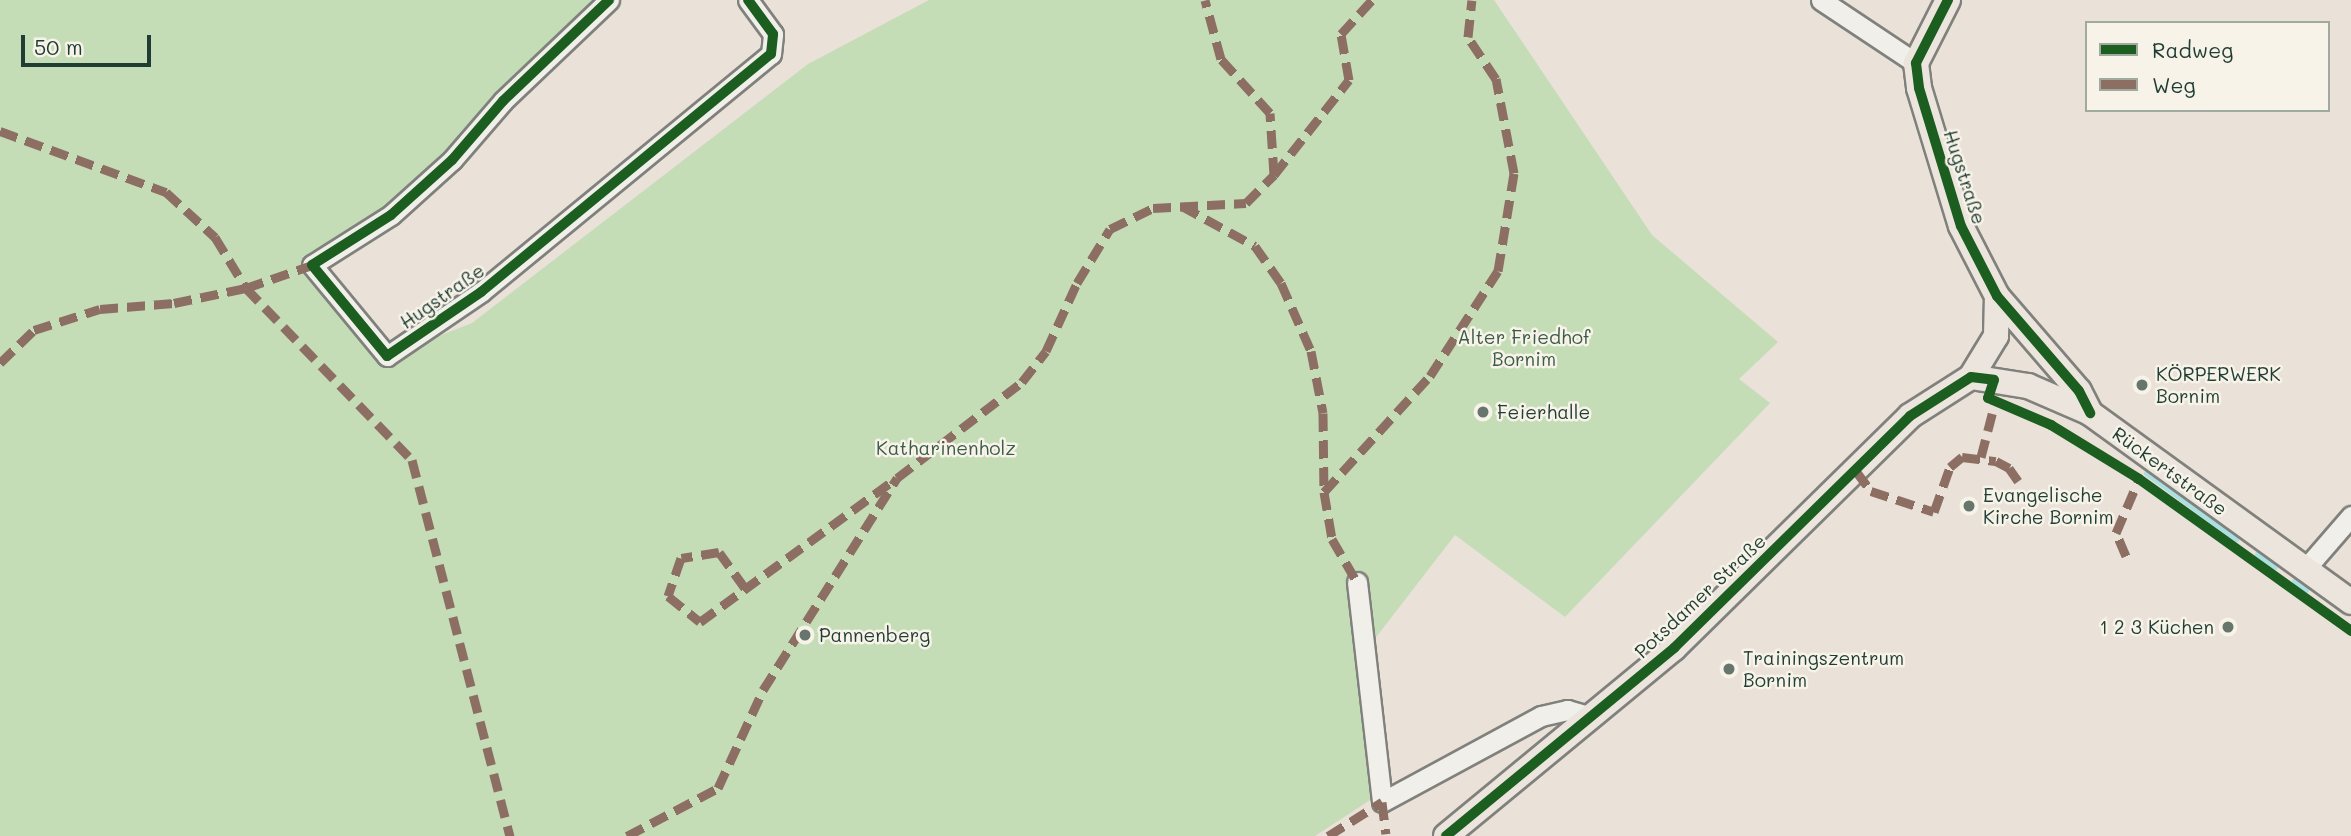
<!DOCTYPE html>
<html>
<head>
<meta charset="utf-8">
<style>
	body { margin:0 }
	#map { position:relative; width:2351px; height:836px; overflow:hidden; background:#eae1d8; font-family:Mali,sans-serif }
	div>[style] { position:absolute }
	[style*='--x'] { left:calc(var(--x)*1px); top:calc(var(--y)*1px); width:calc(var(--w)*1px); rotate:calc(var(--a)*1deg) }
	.green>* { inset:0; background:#c4ddb7 }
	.stream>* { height:5px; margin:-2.5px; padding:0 2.5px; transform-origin:2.5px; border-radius:2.5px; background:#aae0e2 }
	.roads { filter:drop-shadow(2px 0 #80817c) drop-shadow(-2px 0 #80817c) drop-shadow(0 2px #80817c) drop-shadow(0 -2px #80817c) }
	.minor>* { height:19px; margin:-9.5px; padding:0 9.5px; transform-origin:9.5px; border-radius:9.5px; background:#f1efea }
	.major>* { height:24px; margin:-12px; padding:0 12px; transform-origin:12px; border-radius:12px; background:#ece5dd }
	.quiet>* { height:9px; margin-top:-4.5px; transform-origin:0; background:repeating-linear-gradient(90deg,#8d6e63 0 18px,transparent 0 27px) }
	.cycleway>* { height:10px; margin:-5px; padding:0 5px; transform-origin:5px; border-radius:5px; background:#1b5e20 }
	.dots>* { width:19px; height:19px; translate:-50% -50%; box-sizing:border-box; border:4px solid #f7f3e8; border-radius:50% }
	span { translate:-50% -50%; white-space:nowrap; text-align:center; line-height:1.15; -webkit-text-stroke:5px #f7f3e8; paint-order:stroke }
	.street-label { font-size:19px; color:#1f3d34 }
	.park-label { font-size:19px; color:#3a5c49 }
	.poi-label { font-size:19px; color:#1f3d34 }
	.left { translate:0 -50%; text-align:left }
	.right { translate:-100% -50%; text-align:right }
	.legend { position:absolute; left:2085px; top:21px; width:245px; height:91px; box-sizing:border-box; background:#f7f3e8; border:2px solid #a1aaa0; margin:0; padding:9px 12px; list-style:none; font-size:21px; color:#1f3d34 }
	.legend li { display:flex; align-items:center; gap:14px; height:35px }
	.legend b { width:35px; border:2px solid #a1aaa0 }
	.scale { position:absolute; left:21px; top:35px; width:130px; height:32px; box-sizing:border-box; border:4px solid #1f3d34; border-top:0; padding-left:9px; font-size:21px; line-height:24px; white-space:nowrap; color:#1f3d34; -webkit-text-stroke:5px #f7f3e8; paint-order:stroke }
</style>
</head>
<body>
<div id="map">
	<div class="green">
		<div style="clip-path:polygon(0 0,609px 0,452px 160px,312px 265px,388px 356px,472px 323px,808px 64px,929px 0,1494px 0,1652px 235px,1778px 342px,1739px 379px,1770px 403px,1565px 617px,1455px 535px,1370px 645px,1387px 789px,1315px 836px,0 836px)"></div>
	</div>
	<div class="stream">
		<div style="--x:2146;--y:473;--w:112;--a:36.3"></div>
		<div style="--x:2257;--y:554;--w:22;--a:36"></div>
		<div style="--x:2294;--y:581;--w:15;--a:37"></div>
	</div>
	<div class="roads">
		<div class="minor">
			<div style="--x:609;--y:0;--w:146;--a:136.4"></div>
			<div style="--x:503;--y:101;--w:78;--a:130.8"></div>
			<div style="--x:452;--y:160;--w:82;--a:138"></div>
			<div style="--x:391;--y:215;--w:93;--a:147.7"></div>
			<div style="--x:312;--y:265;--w:118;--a:50.5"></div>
			<div style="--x:387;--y:356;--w:114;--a:-34.2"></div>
			<div style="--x:481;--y:292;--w:375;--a:-39.4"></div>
			<div style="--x:771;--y:54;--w:20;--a:-84"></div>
			<div style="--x:773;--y:34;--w:42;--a:-126.3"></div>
			<div style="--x:1821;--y:0;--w:114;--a:33.6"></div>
			<div style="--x:2306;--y:568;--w:69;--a:-49.1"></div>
			<div style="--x:1357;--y:582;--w:221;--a:83.5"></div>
			<div style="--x:1382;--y:802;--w:181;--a:-28.4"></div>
			<div style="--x:1541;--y:716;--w:27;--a:-13"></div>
			<div style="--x:1567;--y:710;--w:26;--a:16"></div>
		</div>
		<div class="major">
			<div style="--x:1948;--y:0;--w:71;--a:116.9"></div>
			<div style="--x:1916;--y:63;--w:25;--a:83"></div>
			<div style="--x:1919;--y:88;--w:144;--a:73.1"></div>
			<div style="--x:1961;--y:226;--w:79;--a:62.8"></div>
			<div style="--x:1997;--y:296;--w:125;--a:49.2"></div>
			<div style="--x:2079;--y:391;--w:25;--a:63"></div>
			<div style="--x:1971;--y:377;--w:58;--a:9"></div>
			<div style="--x:2028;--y:386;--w:68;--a:23.5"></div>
			<div style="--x:2090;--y:413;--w:322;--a:35.9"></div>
			<div style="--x:1971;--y:377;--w:48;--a:-58.6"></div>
			<div style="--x:1996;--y:336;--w:40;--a:-88.6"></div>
			<div style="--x:1446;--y:836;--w:296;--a:-39.5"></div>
			<div style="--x:1674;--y:648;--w:331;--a:-44.5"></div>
			<div style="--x:1910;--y:416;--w:72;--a:-32.6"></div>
		</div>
	</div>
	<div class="quiet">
		<div style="--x:0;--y:131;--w:177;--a:20.2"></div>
		<div style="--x:166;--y:192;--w:67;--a:42.6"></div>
		<div style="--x:215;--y:237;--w:60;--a:58.7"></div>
		<div style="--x:246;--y:288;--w:239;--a:46"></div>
		<div style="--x:412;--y:460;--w:389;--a:75.4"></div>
		<div style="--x:1274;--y:175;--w:121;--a:-51.7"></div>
		<div style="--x:1349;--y:80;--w:47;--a:-99.9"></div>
		<div style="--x:1341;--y:34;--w:46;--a:-47.6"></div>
		<div style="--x:1182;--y:206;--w:83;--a:28.7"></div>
		<div style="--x:1255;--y:246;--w:45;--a:54.9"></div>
		<div style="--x:1281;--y:283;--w:74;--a:66.2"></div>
		<div style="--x:1311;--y:351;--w:63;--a:79"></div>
		<div style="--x:1323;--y:413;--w:79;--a:89.3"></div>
		<div style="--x:1324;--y:492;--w:48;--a:80.3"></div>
		<div style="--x:1332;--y:539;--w:50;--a:59.8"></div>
		<div style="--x:0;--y:363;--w:47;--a:-44.1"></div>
		<div style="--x:34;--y:330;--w:69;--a:-17.7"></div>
		<div style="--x:100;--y:309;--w:74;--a:-4.6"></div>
		<div style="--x:174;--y:303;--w:74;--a:-11.8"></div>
		<div style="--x:246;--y:288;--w:70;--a:-19.2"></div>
		<div style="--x:1981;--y:457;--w:60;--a:-75.5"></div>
		<div style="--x:1856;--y:471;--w:25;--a:53"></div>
		<div style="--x:1871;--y:491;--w:66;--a:18.4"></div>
		<div style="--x:1934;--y:512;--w:48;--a:-70.4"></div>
		<div style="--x:1950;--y:467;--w:16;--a:-40"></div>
		<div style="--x:1962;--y:457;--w:34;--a:7"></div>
		<div style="--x:1996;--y:461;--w:15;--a:28"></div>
		<div style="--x:2009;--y:468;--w:16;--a:55"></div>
		<div style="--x:1324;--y:492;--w:157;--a:-47.6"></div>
		<div style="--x:1430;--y:376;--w:125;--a:-57.1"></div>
		<div style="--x:1498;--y:271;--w:99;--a:-80.7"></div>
		<div style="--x:1514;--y:173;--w:96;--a:-100.8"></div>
		<div style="--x:1496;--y:79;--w:50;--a:-123.7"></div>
		<div style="--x:1468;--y:37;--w:37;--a:-84"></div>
		<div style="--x:2126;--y:556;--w:25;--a:-113"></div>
		<div style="--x:2116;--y:533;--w:59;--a:-66.9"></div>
		<div style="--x:745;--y:588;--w:44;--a:-125.8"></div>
		<div style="--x:719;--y:552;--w:38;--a:171"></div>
		<div style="--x:681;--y:558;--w:40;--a:108.9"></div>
		<div style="--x:668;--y:596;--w:41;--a:39.1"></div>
		<div style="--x:700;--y:622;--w:235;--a:-36.2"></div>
		<div style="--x:627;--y:836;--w:103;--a:-27.8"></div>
		<div style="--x:718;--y:788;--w:108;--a:-65.3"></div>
		<div style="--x:763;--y:690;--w:251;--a:-57.7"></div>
		<div style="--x:897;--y:478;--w:158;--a:-37.5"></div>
		<div style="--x:1022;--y:382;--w:39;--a:-52"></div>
		<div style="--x:1046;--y:351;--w:75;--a:-65.5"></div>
		<div style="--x:1077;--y:283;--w:63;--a:-58.6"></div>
		<div style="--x:1110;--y:229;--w:48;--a:-26"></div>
		<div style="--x:1153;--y:208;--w:93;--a:-3.1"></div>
		<div style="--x:1246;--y:203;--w:40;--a:-45"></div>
		<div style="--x:1274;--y:175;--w:62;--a:-93.7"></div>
		<div style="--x:1270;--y:113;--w:73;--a:-132.2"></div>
		<div style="--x:1221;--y:59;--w:61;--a:-105.2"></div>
		<div style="--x:1328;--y:836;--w:64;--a:-32.2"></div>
		<div style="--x:1382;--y:802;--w:32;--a:83"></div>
	</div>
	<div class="cycleway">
		<div style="--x:609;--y:0;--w:146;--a:136.4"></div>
		<div style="--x:503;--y:101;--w:78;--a:130.8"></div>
		<div style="--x:452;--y:160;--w:82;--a:138"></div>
		<div style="--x:391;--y:215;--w:93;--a:147.7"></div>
		<div style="--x:312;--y:265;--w:118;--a:50.5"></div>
		<div style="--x:387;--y:356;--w:114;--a:-34.2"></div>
		<div style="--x:481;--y:292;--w:375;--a:-39.4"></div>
		<div style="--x:771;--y:54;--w:20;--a:-84"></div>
		<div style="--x:773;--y:34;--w:42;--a:-126.3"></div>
		<div style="--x:1948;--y:0;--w:71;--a:116.9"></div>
		<div style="--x:1916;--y:63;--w:25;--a:83"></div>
		<div style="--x:1919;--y:88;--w:144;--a:73.1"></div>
		<div style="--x:1961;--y:226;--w:79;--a:62.8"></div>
		<div style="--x:1997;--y:296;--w:125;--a:49.2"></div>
		<div style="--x:2079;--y:391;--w:25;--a:63"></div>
		<div style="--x:1446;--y:836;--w:296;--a:-39.5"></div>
		<div style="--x:1674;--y:648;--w:331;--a:-44.5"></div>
		<div style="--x:1910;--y:416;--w:72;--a:-32.6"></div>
		<div style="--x:1971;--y:377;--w:23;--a:7"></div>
		<div style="--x:1994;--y:380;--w:19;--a:108"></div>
		<div style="--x:1988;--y:398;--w:69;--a:23.2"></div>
		<div style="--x:2051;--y:425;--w:103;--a:31.5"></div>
		<div style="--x:2139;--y:479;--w:261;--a:35.6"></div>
	</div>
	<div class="dots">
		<div style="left:2142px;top:385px;background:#66766d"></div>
		<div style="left:1483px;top:412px;background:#66766d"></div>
		<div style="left:1969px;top:506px;background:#66766d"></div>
		<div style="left:2228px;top:627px;background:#66766d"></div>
		<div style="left:805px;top:635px;background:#66766d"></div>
		<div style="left:1729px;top:669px;background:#66766d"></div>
	</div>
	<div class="street-label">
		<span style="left:1965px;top:177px;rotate:72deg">Hugstraße</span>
		<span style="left:442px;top:296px;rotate:-35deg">Hugstraße</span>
		<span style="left:2170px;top:471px;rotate:36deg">Rückertstraße</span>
		<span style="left:1700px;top:596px;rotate:-43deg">Potsdamer Straße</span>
	</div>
	<div class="park-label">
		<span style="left:1524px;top:348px">Alter Friedhof<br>Bornim</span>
		<span style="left:946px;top:448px">Katharinenholz</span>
	</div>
	<div class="poi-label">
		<span class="left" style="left:2156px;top:385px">KÖRPERWERK<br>Bornim</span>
		<span class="left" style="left:1497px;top:412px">Feierhalle</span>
		<span class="left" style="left:1983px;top:506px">Evangelische<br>Kirche Bornim</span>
		<span class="right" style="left:2214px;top:627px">1 2 3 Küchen</span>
		<span class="left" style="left:819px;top:635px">Pannenberg</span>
		<span class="left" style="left:1743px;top:669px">Trainingszentrum<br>Bornim</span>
	</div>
	<ul class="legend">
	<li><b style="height:9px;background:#1b5e20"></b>Radweg</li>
	<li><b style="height:9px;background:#8d6e63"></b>Weg</li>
	</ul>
	<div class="scale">50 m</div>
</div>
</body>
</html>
